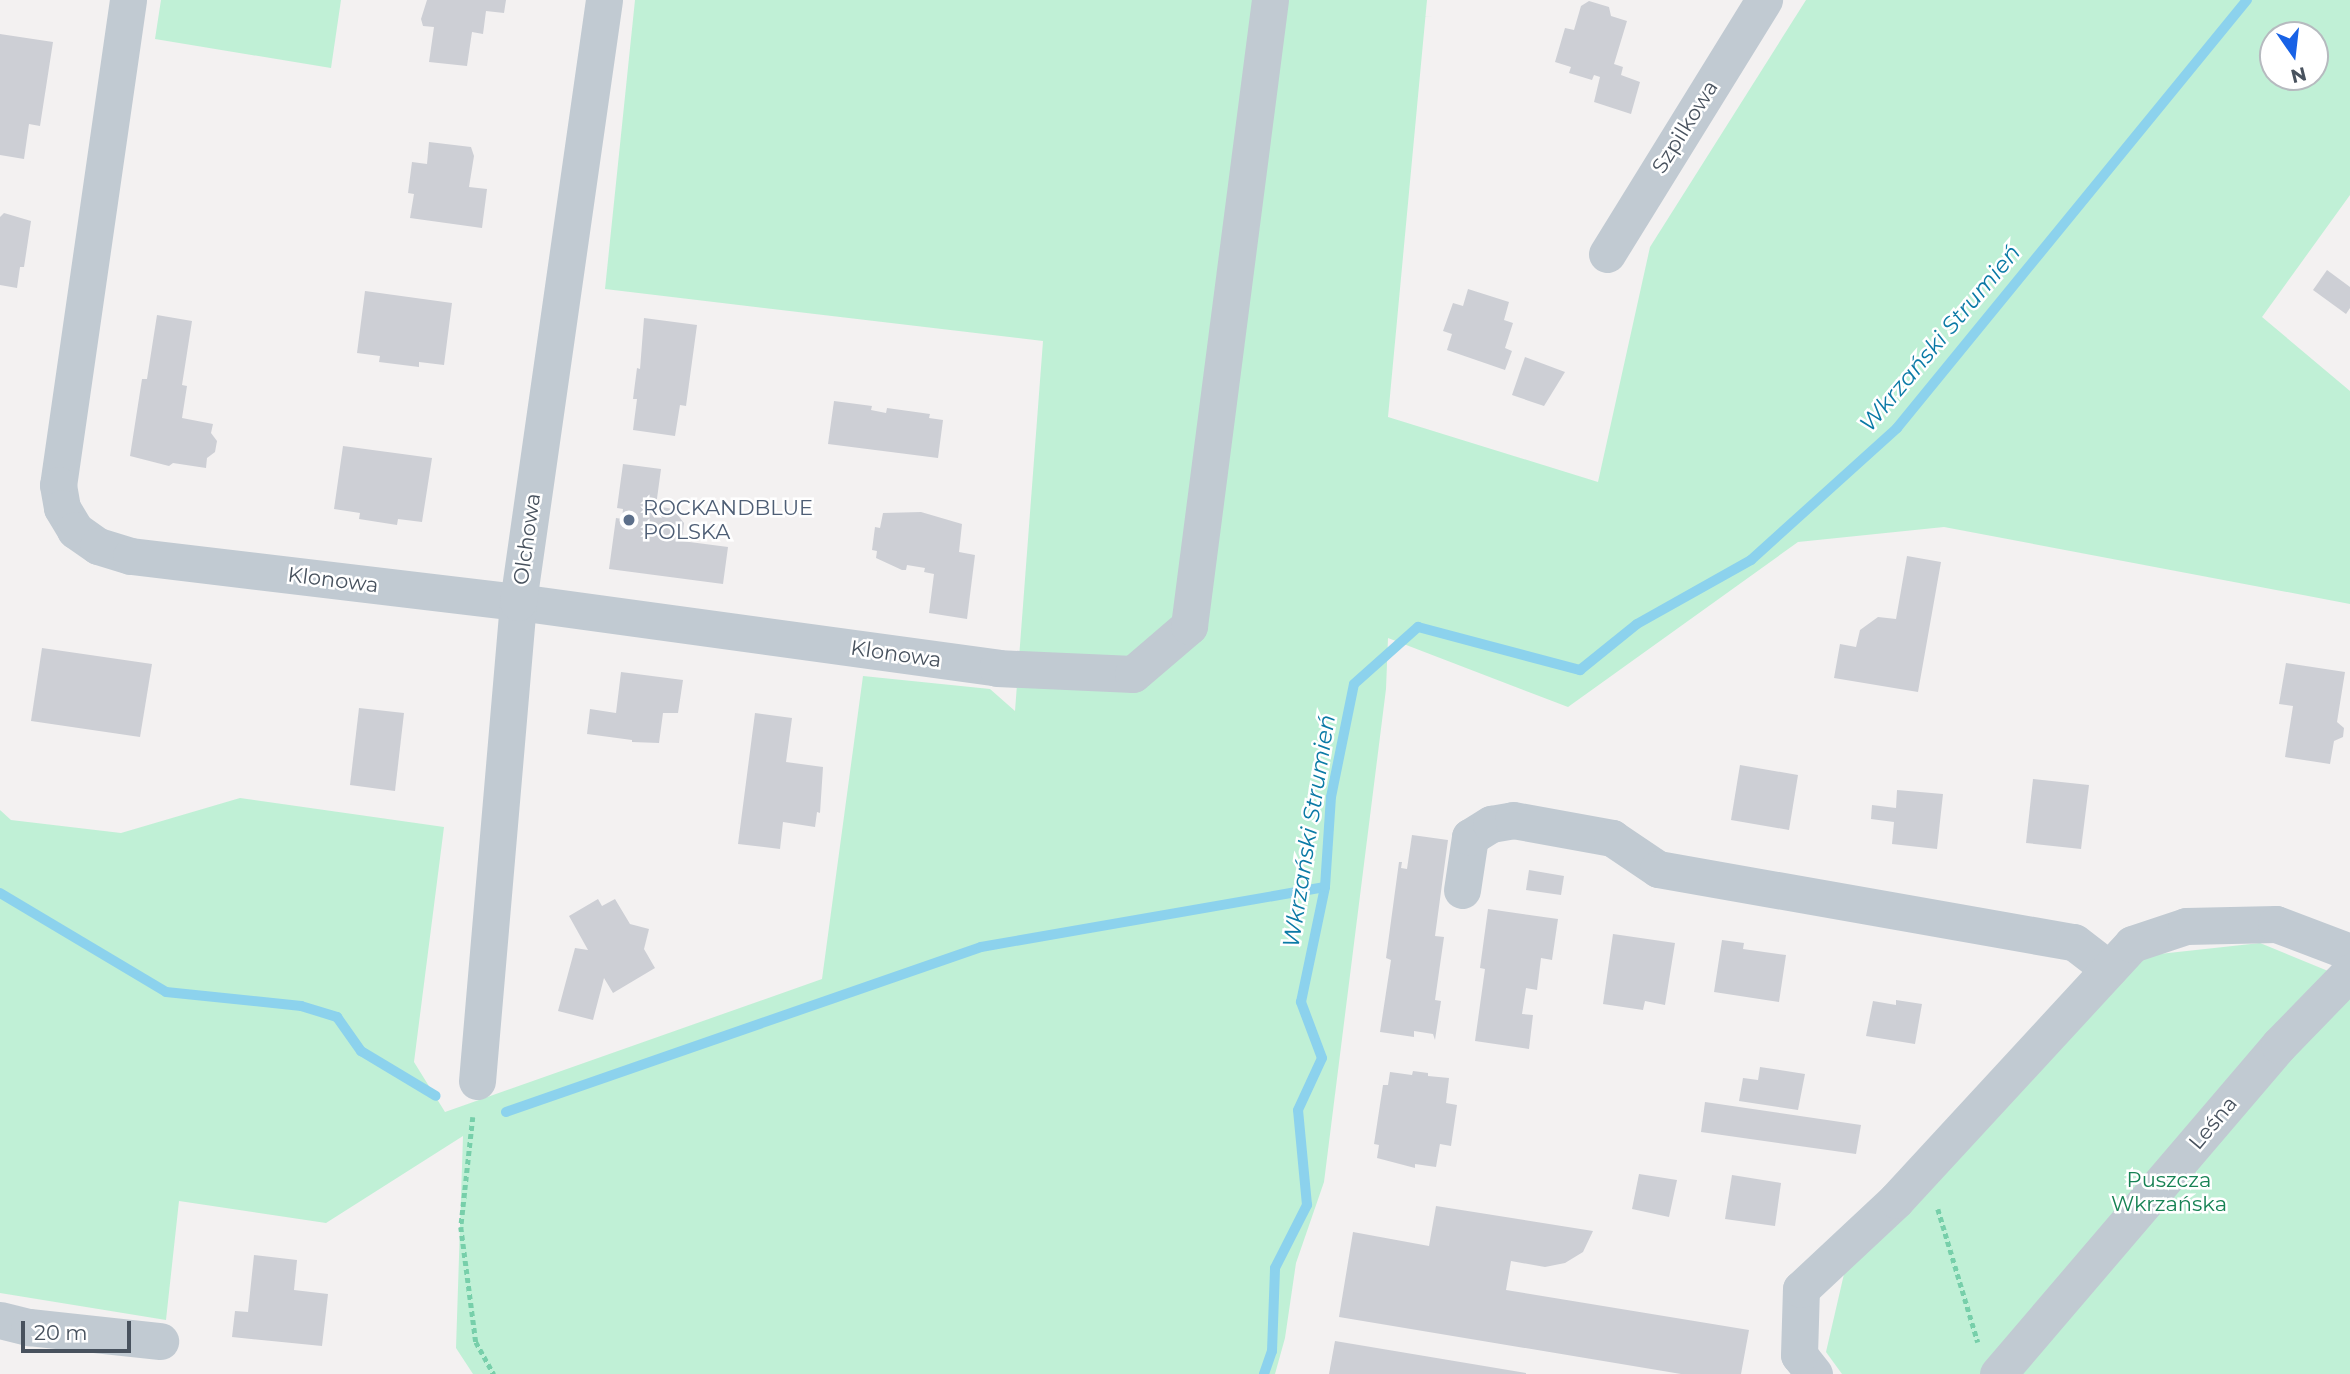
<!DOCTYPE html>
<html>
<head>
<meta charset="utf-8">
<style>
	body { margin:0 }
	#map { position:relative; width:2350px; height:1374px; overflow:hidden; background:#f3f1f1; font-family:Montserrat,sans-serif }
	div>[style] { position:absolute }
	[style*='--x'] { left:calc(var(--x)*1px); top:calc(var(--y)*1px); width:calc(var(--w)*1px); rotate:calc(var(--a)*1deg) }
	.green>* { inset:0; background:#c0f0d6 }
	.stream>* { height:10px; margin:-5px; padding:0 5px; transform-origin:5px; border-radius:5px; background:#8cd2ed }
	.building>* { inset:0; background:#cdcfd5 }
	.path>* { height:4.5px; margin-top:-2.25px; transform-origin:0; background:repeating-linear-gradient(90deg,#77cfaa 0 5px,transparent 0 8.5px) }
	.minor>* { height:37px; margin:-18.5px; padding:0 18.5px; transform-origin:18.5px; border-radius:18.5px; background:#c1cad2 }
	.dots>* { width:19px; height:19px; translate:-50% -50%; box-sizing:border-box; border:4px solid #fff; border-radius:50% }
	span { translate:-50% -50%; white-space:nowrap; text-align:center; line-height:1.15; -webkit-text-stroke:5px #fff; paint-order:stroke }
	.street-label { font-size:21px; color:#48525e }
	.service-label { font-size:21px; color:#4e5e75 }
	.left { translate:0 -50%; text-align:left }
	.park-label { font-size:21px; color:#178254 }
	.water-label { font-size:23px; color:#0b7aa6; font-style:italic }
	.north { position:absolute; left:2259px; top:21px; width:70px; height:70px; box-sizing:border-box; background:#fff; border:2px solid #b6babf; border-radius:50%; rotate:166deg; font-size:19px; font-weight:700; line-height:28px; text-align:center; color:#48525e }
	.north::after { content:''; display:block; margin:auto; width:24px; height:32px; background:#1862e6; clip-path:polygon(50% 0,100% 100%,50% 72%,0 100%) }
	.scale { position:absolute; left:21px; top:1321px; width:110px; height:32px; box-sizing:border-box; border:4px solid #48525e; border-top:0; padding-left:9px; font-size:21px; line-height:24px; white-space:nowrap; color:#48525e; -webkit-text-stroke:5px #fff; paint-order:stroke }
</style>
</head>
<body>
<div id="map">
	<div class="green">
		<div style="clip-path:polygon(161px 0,341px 0,331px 68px,155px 39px)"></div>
		<div style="clip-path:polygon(evenodd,635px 0,1427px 0,1388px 417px,1598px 482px,1650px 247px,1806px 0,2350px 0,2350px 195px,2262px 317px,2350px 391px,2350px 604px,1944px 527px,1798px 542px,1568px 707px,1388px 638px,1386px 689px,1324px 1182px,1296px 1263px,1285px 1338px,1275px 1374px,473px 1374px,456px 1348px,463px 1136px,326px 1223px,179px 1201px,166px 1320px,0 1293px,0 810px,11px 820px,121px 833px,240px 798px,444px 827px,414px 1062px,445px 1112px,822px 979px,863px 676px,990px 689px,1015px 711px,1043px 341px,605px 289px,635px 0,2273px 35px,2315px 35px,2315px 77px,2273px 77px,2273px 35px)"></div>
		<div style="clip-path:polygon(2260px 943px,2350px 980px,2350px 1374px,1842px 1374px,1826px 1352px,1844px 1274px,2141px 956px)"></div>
	</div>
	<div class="stream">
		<div style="--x:0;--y:893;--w:193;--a:30.8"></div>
		<div style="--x:166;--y:992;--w:136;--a:5.9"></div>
		<div style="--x:301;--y:1006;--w:38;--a:17"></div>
		<div style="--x:337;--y:1017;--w:42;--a:54.8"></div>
		<div style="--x:361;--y:1051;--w:87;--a:31"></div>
		<div style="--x:506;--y:1112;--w:503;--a:-19.16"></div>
		<div style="--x:981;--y:947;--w:349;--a:-9.9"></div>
		<div style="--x:1264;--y:1374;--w:24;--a:-71"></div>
		<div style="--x:1272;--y:1351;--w:83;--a:-87.9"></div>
		<div style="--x:1275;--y:1268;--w:71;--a:-63.1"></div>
		<div style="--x:1307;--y:1205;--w:95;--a:-95.4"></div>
		<div style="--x:1298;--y:1110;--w:57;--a:-65.2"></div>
		<div style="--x:1322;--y:1058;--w:60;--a:-110.6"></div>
		<div style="--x:1301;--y:1002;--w:117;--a:-78.2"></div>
		<div style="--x:1325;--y:887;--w:90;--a:-86.2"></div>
		<div style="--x:1331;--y:797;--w:115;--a:-78.5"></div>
		<div style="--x:1354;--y:684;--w:86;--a:-41.7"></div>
		<div style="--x:1418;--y:627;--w:168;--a:14.9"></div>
		<div style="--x:1580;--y:670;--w:73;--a:-38.9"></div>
		<div style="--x:1637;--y:624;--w:131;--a:-29.3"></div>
		<div style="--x:1751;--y:560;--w:197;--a:-42.1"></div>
		<div style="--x:1897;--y:428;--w:553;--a:-50.73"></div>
	</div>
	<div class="building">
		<div style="clip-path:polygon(427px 0,506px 0,504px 13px,486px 11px,483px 34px,472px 32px,467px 66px,429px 62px,434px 27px,423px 26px,421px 19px)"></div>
		<div style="clip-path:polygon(1589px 1px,1609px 7px,1611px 16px,1627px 21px,1614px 64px,1623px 67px,1621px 75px,1640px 82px,1631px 114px,1594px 102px,1600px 77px,1594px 75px,1592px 80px,1569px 73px,1571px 67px,1555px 62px,1565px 28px,1574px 30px,1581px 6px)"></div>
		<div style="clip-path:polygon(0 34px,53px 42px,40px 126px,29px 124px,24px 159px,0 155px)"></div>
		<div style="clip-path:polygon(429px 142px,471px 147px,474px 156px,469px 187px,487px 189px,482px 228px,410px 218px,414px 194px,408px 193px,412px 162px,427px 164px)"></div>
		<div style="clip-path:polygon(4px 213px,31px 221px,24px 267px,20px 267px,17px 288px,0 285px,0 217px)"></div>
		<div style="clip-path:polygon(2327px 270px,2350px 287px,2350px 308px,2346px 314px,2313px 290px)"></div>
		<div style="clip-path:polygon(1468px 289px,1509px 302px,1504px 320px,1513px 323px,1505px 348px,1512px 351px,1505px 370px,1447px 350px,1452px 334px,1443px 331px,1453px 303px,1463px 306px)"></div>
		<div style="clip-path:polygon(365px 291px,452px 303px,444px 365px,419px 362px,419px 367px,379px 362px,380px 356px,357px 353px)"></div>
		<div style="clip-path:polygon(157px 315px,192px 321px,182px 385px,187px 386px,182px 418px,213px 424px,211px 433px,217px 441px,215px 452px,207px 458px,206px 468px,173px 463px,169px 466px,130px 456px,142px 379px,147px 379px)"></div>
		<div style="clip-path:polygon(644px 318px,697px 325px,686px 406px,680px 405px,675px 436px,633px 430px,637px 399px,633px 399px,637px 368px,640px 369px)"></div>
		<div style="clip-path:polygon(1525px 357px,1565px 372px,1544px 406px,1512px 395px)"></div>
		<div style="clip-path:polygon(834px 401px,872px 406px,871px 410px,886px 413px,887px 408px,930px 414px,929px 418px,943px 420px,938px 458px,828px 444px)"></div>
		<div style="clip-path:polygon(343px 446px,432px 458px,422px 522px,398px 519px,397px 525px,359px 519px,360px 513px,334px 509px)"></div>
		<div style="clip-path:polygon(623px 464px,661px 469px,656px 506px,673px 509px,684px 523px,682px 541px,728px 547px,723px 584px,609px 569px,616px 518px,622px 519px,623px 509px,617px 508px)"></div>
		<div style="clip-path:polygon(921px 512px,962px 524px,959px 552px,975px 555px,967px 619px,929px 613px,934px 574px,924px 572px,925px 568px,907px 565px,906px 570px,902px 570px,876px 558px,877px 551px,872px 550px,875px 527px,880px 528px,883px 513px)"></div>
		<div style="clip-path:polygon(1907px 556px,1941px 562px,1918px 692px,1834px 678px,1840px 644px,1856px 647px,1860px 630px,1878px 617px,1896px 619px)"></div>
		<div style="clip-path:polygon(42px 648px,152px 664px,140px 737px,31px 721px)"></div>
		<div style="clip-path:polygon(2286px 663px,2345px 672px,2337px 722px,2344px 728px,2343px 737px,2334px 741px,2330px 764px,2285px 757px,2293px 706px,2279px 704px)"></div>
		<div style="clip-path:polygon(621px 672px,683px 680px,678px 713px,663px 713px,659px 743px,632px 742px,632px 740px,587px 734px,590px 709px,616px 713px)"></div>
		<div style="clip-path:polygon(359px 708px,404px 713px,395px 791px,350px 785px)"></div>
		<div style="clip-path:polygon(755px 713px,792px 718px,786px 762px,823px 767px,820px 813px,817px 812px,815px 827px,783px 822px,780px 849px,738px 844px)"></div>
		<div style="clip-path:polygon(1740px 765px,1798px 775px,1789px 830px,1731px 820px)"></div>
		<div style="clip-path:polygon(2033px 779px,2089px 785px,2081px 849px,2026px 843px)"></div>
		<div style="clip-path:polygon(1897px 790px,1943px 794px,1937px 849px,1892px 844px,1894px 822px,1871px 819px,1872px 805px,1896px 808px)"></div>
		<div style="clip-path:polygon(1412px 835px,1448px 840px,1435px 936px,1444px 937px,1435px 1000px,1441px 1001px,1435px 1040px,1433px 1034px,1414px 1031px,1414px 1037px,1380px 1032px,1391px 960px,1386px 958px,1399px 862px,1402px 862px,1401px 868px,1407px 869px)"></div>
		<div style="clip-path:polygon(1529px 870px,1564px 876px,1561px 895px,1526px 890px)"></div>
		<div style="clip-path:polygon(598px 899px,602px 906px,615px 899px,630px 924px,649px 929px,644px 949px,655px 968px,613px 993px,604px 978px,593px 1020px,558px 1011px,575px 948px,588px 950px,569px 916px)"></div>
		<div style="clip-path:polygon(1488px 909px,1558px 919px,1552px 960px,1541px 958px,1537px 990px,1526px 988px,1522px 1014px,1533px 1015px,1529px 1049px,1475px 1041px,1485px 969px,1480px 968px)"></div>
		<div style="clip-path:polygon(1613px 934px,1675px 943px,1665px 1005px,1645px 1001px,1643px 1010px,1603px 1004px)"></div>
		<div style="clip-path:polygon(1722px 940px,1744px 943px,1743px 949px,1786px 955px,1779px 1002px,1714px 992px)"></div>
		<div style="clip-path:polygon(1896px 1000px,1922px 1004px,1915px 1044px,1866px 1036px,1873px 1001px,1896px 1005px)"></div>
		<div style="clip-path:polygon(1760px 1067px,1805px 1074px,1798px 1110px,1739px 1101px,1743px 1078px,1758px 1080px)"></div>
		<div style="clip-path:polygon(1413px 1071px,1428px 1073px,1428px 1076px,1449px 1078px,1446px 1103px,1457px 1105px,1451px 1146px,1440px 1144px,1436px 1167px,1415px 1164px,1415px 1168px,1377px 1158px,1379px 1145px,1374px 1144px,1383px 1085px,1388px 1085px,1390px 1072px,1412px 1075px)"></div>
		<div style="clip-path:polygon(1705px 1102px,1861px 1125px,1856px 1154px,1701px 1132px)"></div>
		<div style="clip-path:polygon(1639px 1174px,1677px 1180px,1669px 1217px,1632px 1209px)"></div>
		<div style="clip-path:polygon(1732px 1175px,1781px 1183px,1775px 1226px,1725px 1219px)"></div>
		<div style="clip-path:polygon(1436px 1206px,1593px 1231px,1583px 1252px,1565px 1263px,1545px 1267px,1511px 1261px,1506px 1290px,1749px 1330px,1741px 1374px,1681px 1374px,1339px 1317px,1353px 1232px,1429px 1246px)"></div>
		<div style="clip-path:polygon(254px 1255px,297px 1260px,294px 1290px,328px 1294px,322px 1346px,232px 1337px,235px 1311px,248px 1312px)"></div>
		<div style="clip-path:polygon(1335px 1341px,1526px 1373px,1526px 1374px,1329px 1374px)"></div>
	</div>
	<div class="path">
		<div style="--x:473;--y:1117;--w:111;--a:96.2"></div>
		<div style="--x:461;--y:1227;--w:116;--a:82.6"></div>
		<div style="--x:476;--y:1342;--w:37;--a:61"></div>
		<div style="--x:1938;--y:1209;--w:139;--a:73.3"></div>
	</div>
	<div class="minor">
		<div style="--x:128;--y:0;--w:490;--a:98.2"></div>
		<div style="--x:58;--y:485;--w:23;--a:80"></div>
		<div style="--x:62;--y:508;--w:26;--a:59"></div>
		<div style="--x:75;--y:530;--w:28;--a:35"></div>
		<div style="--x:98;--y:546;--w:34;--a:17"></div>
		<div style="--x:131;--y:556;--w:390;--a:6.8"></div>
		<div style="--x:518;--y:602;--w:484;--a:7.8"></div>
		<div style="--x:997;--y:668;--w:136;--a:2.5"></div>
		<div style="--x:1133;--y:674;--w:74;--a:-40.6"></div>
		<div style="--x:1189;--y:626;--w:631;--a:-82.63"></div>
		<div style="--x:1607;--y:254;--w:299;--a:-58.3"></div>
		<div style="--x:1462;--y:890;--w:54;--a:-81.4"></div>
		<div style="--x:1470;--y:837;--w:25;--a:-32"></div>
		<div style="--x:1491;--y:824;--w:22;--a:-10"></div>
		<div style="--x:1513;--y:820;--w:101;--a:10.3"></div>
		<div style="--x:1612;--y:838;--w:55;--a:34"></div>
		<div style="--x:1658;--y:869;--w:422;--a:10"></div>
		<div style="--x:2074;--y:942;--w:44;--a:37.6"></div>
		<div style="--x:477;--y:1081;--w:481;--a:-85.1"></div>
		<div style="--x:518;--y:602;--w:608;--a:-81.87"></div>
		<div style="--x:0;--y:1320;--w:30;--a:14"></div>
		<div style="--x:29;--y:1327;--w:132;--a:6.1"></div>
		<div style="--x:1814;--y:1374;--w:24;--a:-128"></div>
		<div style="--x:1799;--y:1355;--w:66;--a:-88.3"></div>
		<div style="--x:1801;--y:1289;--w:130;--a:-43.1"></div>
		<div style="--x:1896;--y:1200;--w:348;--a:-47.3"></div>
		<div style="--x:2132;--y:944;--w:57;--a:-18.4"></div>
		<div style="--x:2186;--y:926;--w:90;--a:-1.3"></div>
		<div style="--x:2276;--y:924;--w:79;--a:20.7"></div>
		<div style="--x:1998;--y:1374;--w:433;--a:-49.5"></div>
		<div style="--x:2279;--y:1045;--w:102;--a:-45.8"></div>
	</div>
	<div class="dots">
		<div style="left:629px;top:520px;background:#5c6f8a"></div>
	</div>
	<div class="street-label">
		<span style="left:1685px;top:127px;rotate:-58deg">Szpilkowa</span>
		<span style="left:527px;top:539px;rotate:-82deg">Olchowa</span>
		<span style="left:333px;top:580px;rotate:7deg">Klonowa</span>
		<span style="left:896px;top:654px;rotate:8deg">Klonowa</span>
		<span style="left:2213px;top:1123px;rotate:-50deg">Leśna</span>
	</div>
	<div class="service-label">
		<span class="left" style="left:643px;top:520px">ROCKANDBLUE<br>POLSKA</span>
	</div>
	<div class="park-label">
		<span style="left:2169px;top:1192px">Puszcza<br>Wkrzańska</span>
	</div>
	<div class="water-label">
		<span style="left:1940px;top:338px;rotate:-50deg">Wkrzański Strumień</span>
		<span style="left:1309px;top:831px;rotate:-81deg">Wkrzański Strumień</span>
	</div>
	<div class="north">N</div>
	<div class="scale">20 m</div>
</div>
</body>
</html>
